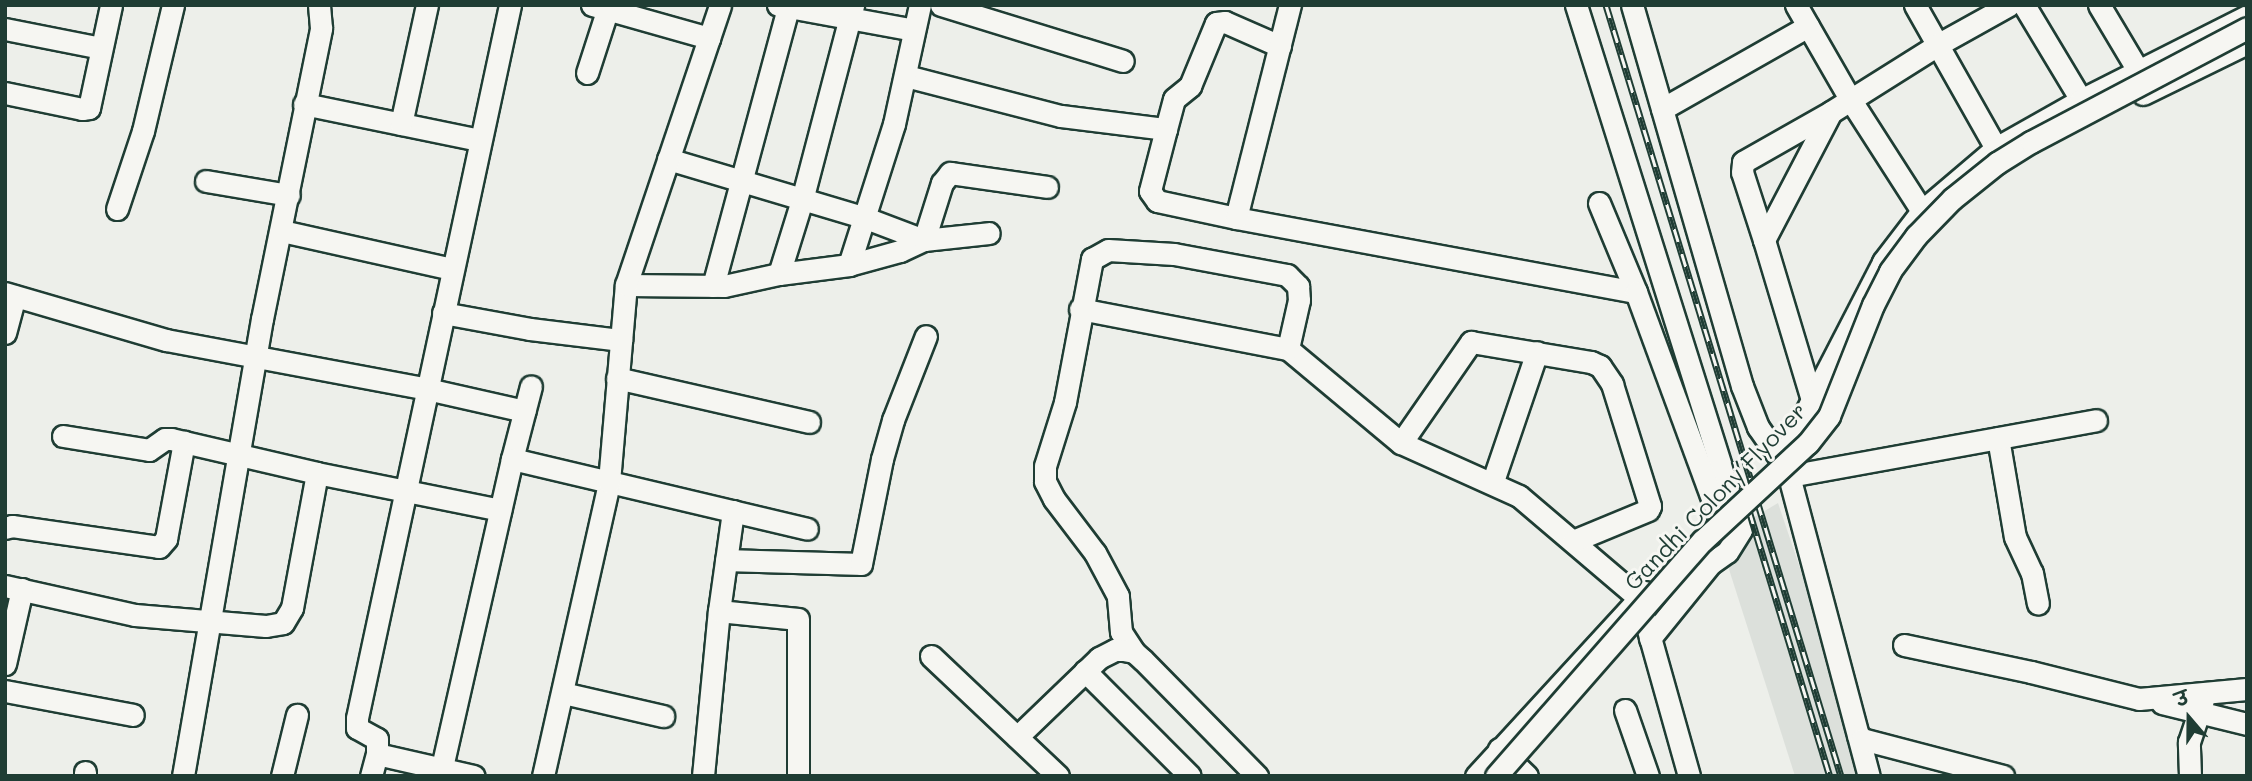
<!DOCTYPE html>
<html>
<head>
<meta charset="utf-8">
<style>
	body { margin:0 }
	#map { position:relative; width:2252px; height:781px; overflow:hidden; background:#edefea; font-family:Mali,"Playpen Sans Deva",sans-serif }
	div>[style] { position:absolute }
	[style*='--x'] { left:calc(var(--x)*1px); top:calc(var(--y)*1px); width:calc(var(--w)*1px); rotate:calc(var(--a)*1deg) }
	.built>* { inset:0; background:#dce0db }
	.roads { filter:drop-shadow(2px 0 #1f3d34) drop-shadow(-2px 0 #1f3d34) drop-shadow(0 2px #1f3d34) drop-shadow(0 -2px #1f3d34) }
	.minor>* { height:21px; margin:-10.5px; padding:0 10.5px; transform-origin:10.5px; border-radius:10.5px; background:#f6f6f2 }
	.rail>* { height:7px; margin-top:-3.5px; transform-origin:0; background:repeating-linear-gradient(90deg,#f6f6f2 0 13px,#1f3d34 0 26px); box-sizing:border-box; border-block:2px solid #1f3d34 }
	.bridges { filter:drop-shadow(2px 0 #1f3d34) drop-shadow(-2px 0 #1f3d34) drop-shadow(0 2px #1f3d34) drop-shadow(0 -2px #1f3d34) }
	.minor-bridge>* { height:21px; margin:-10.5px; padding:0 10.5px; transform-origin:10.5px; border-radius:10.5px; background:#f6f6f2 }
	span { translate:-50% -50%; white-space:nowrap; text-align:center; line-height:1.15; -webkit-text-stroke:6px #f6f6f2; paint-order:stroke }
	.street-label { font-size:23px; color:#1f3d34 }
	.frame { position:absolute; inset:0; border:7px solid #1f3d34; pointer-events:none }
	.north { position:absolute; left:2154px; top:683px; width:70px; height:70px; -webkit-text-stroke:5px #f6f6f2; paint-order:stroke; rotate:340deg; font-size:19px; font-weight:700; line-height:28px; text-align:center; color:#1f3d34 }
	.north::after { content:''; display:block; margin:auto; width:24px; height:32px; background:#1f3d34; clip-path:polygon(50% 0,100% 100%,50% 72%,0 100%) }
</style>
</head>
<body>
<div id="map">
	<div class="built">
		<div style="clip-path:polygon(1778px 503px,1870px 776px,1795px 776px,1719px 538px)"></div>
	</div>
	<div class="roads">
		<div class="minor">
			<div style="--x:592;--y:5;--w:122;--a:15.8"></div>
			<div style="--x:778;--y:5;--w:138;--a:10.4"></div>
			<div style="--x:941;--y:5;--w:190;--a:17.1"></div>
			<div style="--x:1576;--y:5;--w:550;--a:72.55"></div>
			<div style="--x:1741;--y:530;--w:26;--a:122"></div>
			<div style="--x:1727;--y:552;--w:19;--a:145"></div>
			<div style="--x:1711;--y:563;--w:97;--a:129.1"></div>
			<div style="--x:1632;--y:5;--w:397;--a:73.9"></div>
			<div style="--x:1742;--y:386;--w:44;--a:68.7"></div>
			<div style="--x:1758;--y:427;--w:40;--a:55.1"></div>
			<div style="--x:1781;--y:460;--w:18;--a:63"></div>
			<div style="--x:1789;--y:476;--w:310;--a:75.1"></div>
			<div style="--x:1796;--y:5;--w:108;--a:60.1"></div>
			<div style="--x:1850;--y:99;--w:133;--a:57.3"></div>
			<div style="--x:1915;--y:5;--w:164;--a:60.5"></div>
			<div style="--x:2024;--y:5;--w:111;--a:59"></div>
			<div style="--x:2099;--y:5;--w:78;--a:59.2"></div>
			<div style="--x:5;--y:29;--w:98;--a:11.2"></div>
			<div style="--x:587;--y:73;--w:71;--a:-72.1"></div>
			<div style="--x:906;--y:76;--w:160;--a:14.5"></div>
			<div style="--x:1061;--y:116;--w:106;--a:7.1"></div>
			<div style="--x:1166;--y:129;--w:64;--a:104.5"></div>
			<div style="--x:1150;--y:191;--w:12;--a:55"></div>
			<div style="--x:1157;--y:201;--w:81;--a:12.1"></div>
			<div style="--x:1236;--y:218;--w:407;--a:10.5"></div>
			<div style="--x:5;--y:93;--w:79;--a:11.7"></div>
			<div style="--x:82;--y:109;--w:7;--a:-8"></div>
			<div style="--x:89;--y:108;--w:105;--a:-77.9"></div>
			<div style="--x:2143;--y:94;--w:116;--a:-26.1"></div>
			<div style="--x:304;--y:104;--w:179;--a:11.6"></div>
			<div style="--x:1662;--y:109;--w:168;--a:-29.6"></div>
			<div style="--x:401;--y:124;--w:122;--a:-77.7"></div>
			<div style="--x:1166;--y:129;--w:31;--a:-75"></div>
			<div style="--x:1174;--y:99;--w:21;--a:-39"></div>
			<div style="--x:1190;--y:86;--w:68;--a:-67.6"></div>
			<div style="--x:1216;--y:23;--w:9;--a:-6"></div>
			<div style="--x:1225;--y:22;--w:60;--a:23.6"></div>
			<div style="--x:668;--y:159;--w:203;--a:16.6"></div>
			<div style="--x:863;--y:217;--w:65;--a:20.7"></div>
			<div style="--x:924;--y:240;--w:65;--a:-6.1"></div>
			<div style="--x:206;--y:181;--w:84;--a:9.6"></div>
			<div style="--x:1599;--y:203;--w:96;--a:67.4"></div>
			<div style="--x:1636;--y:292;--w:249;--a:69.8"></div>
			<div style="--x:117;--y:209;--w:82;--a:-71.6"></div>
			<div style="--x:143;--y:131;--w:130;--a:-76.6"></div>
			<div style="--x:1236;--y:218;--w:220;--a:-75.8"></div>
			<div style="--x:282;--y:231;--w:174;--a:12.6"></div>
			<div style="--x:1764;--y:240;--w:71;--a:-107.9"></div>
			<div style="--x:1742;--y:172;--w:10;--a:-84"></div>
			<div style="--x:1743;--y:162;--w:101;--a:-29.6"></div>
			<div style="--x:849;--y:265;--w:148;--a:-72.3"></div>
			<div style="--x:894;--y:124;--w:122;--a:-77.7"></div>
			<div style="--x:779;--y:274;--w:77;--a:-72.7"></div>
			<div style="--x:802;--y:200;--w:202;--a:-75.3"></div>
			<div style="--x:626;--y:285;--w:98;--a:0.6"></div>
			<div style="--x:724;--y:286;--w:56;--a:-12.3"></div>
			<div style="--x:779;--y:274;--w:71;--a:-7.3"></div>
			<div style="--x:849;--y:265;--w:53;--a:-15.4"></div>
			<div style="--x:900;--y:251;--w:26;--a:-25"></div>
			<div style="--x:924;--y:240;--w:60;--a:-72.5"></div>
			<div style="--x:942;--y:183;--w:13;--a:-51"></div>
			<div style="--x:950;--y:173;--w:98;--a:8.2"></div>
			<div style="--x:713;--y:286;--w:291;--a:-74.9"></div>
			<div style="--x:5;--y:293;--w:168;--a:16.3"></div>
			<div style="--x:166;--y:340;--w:266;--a:10.6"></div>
			<div style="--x:427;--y:389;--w:100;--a:12.7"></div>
			<div style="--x:1080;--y:309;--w:212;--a:10.9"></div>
			<div style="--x:1288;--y:349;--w:147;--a:39.8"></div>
			<div style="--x:1401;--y:443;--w:129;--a:24.2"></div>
			<div style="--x:1519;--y:496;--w:157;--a:40.4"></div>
			<div style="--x:1639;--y:598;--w:185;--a:74.3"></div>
			<div style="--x:443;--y:313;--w:88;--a:10.4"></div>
			<div style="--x:530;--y:329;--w:92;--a:6.9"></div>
			<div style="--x:5;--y:333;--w:38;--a:-75"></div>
			<div style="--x:617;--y:378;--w:197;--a:12.9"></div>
			<div style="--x:1812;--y:400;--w:167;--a:-106.7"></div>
			<div style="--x:1764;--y:240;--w:144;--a:-62.4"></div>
			<div style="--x:1831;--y:112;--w:128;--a:-32.2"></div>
			<div style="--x:1939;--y:44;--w:80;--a:-29.1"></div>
			<div style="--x:63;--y:436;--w:87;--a:9.2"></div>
			<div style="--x:149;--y:450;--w:19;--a:-35"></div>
			<div style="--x:165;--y:439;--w:6;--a:0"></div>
			<div style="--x:171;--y:439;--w:150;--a:13.1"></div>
			<div style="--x:317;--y:473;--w:187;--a:11.4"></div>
			<div style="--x:1998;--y:438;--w:100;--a:80.3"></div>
			<div style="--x:2015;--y:537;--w:40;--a:65"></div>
			<div style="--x:2032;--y:573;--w:31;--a:79"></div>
			<div style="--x:1401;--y:443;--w:123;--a:-55.3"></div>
			<div style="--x:1471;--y:342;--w:122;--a:9.5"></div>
			<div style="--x:1591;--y:362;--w:10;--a:24"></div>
			<div style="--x:1600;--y:366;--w:22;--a:56"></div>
			<div style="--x:1612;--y:384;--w:128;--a:72.7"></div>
			<div style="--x:1650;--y:506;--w:4;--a:117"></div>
			<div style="--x:1648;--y:510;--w:81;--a:157.5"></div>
			<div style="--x:512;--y:459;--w:75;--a:-75.4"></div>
			<div style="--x:1781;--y:460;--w:223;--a:-62.7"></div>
			<div style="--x:1883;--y:262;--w:64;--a:-52.6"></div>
			<div style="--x:1922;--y:211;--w:97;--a:-40.4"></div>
			<div style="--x:1996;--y:148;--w:98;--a:-29.5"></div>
			<div style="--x:2081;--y:100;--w:186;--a:-26.8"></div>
			<div style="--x:1789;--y:476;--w:312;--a:-10.3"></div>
			<div style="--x:1493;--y:481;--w:136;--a:-71.2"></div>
			<div style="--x:5;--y:528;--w:7;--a:-16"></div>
			<div style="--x:12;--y:526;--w:148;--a:8.1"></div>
			<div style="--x:159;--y:547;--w:11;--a:-49"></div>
			<div style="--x:166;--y:539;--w:99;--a:-79.5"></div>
			<div style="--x:726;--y:560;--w:135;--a:1.7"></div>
			<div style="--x:861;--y:564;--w:107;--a:-78.7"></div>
			<div style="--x:882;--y:459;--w:41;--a:-74.2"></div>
			<div style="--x:893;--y:420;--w:90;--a:-68.6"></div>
			<div style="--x:5;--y:586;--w:133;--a:12.6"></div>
			<div style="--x:135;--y:615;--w:131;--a:4.8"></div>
			<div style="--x:266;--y:626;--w:17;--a:-10"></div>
			<div style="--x:283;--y:623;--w:17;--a:-59"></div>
			<div style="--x:292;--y:608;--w:137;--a:-79.5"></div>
			<div style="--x:719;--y:611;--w:101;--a:-82"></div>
			<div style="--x:1904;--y:645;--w:130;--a:12"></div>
			<div style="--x:2031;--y:672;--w:111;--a:14"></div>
			<div style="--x:2139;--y:699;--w:108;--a:-5.3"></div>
			<div style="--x:1134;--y:652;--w:24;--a:-123"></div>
			<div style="--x:1121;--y:632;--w:36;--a:-95"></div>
			<div style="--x:1118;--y:596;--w:49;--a:-118.1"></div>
			<div style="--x:1095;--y:553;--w:68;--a:-127.2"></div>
			<div style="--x:1054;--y:499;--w:20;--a:-117"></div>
			<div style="--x:1045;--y:481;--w:15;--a:-90"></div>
			<div style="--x:1045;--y:466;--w:67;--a:-72.6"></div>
			<div style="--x:1065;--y:402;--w:146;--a:-79.3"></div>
			<div style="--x:1092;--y:259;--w:18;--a:-29"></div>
			<div style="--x:1108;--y:250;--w:66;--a:3.5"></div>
			<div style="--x:1174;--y:254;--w:115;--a:10.5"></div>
			<div style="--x:1287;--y:275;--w:16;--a:45"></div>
			<div style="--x:1298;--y:286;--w:14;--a:86"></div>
			<div style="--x:1299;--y:300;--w:50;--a:102.7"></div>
			<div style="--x:931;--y:656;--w:175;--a:43.4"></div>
			<div style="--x:5;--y:664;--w:77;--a:-77.2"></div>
			<div style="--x:1085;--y:671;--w:148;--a:45"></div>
			<div style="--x:5;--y:691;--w:130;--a:10.6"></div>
			<div style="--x:563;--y:693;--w:103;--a:13"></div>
			<div style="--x:2162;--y:703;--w:88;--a:13.9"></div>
			<div style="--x:1625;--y:710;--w:70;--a:70.8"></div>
			<div style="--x:1858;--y:735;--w:6;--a:45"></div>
			<div style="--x:1862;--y:739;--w:146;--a:14.7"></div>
			<div style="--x:1017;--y:737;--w:114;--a:-43.9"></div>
			<div style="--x:1099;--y:658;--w:18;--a:-27"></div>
			<div style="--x:1115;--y:650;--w:8;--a:0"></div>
			<div style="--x:1123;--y:650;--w:11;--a:10"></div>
			<div style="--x:1134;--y:652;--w:12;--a:42"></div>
			<div style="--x:1143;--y:660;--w:163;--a:45.5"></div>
			<div style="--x:1499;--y:749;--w:39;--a:44"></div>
			<div style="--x:377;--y:754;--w:15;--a:-90"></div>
			<div style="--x:377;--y:739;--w:23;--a:-151"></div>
			<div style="--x:357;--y:728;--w:10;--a:-90"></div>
			<div style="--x:357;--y:718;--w:729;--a:-77.89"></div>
			<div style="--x:85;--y:776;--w:4;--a:-90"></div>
			<div style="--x:183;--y:776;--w:464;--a:-80.2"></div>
			<div style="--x:262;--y:319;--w:297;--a:-78.5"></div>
			<div style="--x:321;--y:28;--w:23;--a:-95"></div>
			<div style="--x:282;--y:776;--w:63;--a:-76.2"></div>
			<div style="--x:371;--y:776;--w:23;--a:-75"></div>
			<div style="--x:377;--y:754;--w:99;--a:12.8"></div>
			<div style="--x:440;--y:776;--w:325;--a:-77.2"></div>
			<div style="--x:512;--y:459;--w:303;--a:13.3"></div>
			<div style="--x:543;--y:776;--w:301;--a:-77.3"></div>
			<div style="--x:609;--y:482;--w:198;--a:-85.1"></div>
			<div style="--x:626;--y:285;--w:295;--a:-71.4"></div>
			<div style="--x:703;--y:776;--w:166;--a:-84.5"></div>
			<div style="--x:719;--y:611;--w:79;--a:5.8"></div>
			<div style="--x:798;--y:619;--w:157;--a:90"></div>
			<div style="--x:1476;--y:776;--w:250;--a:-47.4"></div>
			<div style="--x:2190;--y:776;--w:34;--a:-92"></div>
			<div style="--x:2189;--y:742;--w:44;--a:-71.6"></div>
		</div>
	</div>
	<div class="rail">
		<div style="--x:1606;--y:5;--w:806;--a:73.05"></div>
		<div style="--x:1734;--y:461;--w:329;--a:73.1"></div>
	</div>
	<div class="bridges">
		<div class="minor-bridge">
			<div style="--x:1496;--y:776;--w:313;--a:-48.8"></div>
			<div style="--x:1702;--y:541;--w:144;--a:-42.8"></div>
			<div style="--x:1808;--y:443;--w:34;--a:-52"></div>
			<div style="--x:1829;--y:416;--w:119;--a:-68.4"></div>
			<div style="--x:1873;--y:305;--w:38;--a:-63"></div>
			<div style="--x:1890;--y:271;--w:44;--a:-53.4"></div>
			<div style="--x:1916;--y:236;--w:52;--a:-45.8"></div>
			<div style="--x:1952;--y:199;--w:58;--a:-38.7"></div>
			<div style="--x:1997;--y:163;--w:40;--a:-32"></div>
			<div style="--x:2031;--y:142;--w:244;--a:-27.8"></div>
		</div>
	</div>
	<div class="street-label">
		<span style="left:1715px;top:496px;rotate:-46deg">Gandhi Colony Flyover</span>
	</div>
	<div class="frame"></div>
	<div class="north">उ</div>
</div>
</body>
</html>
